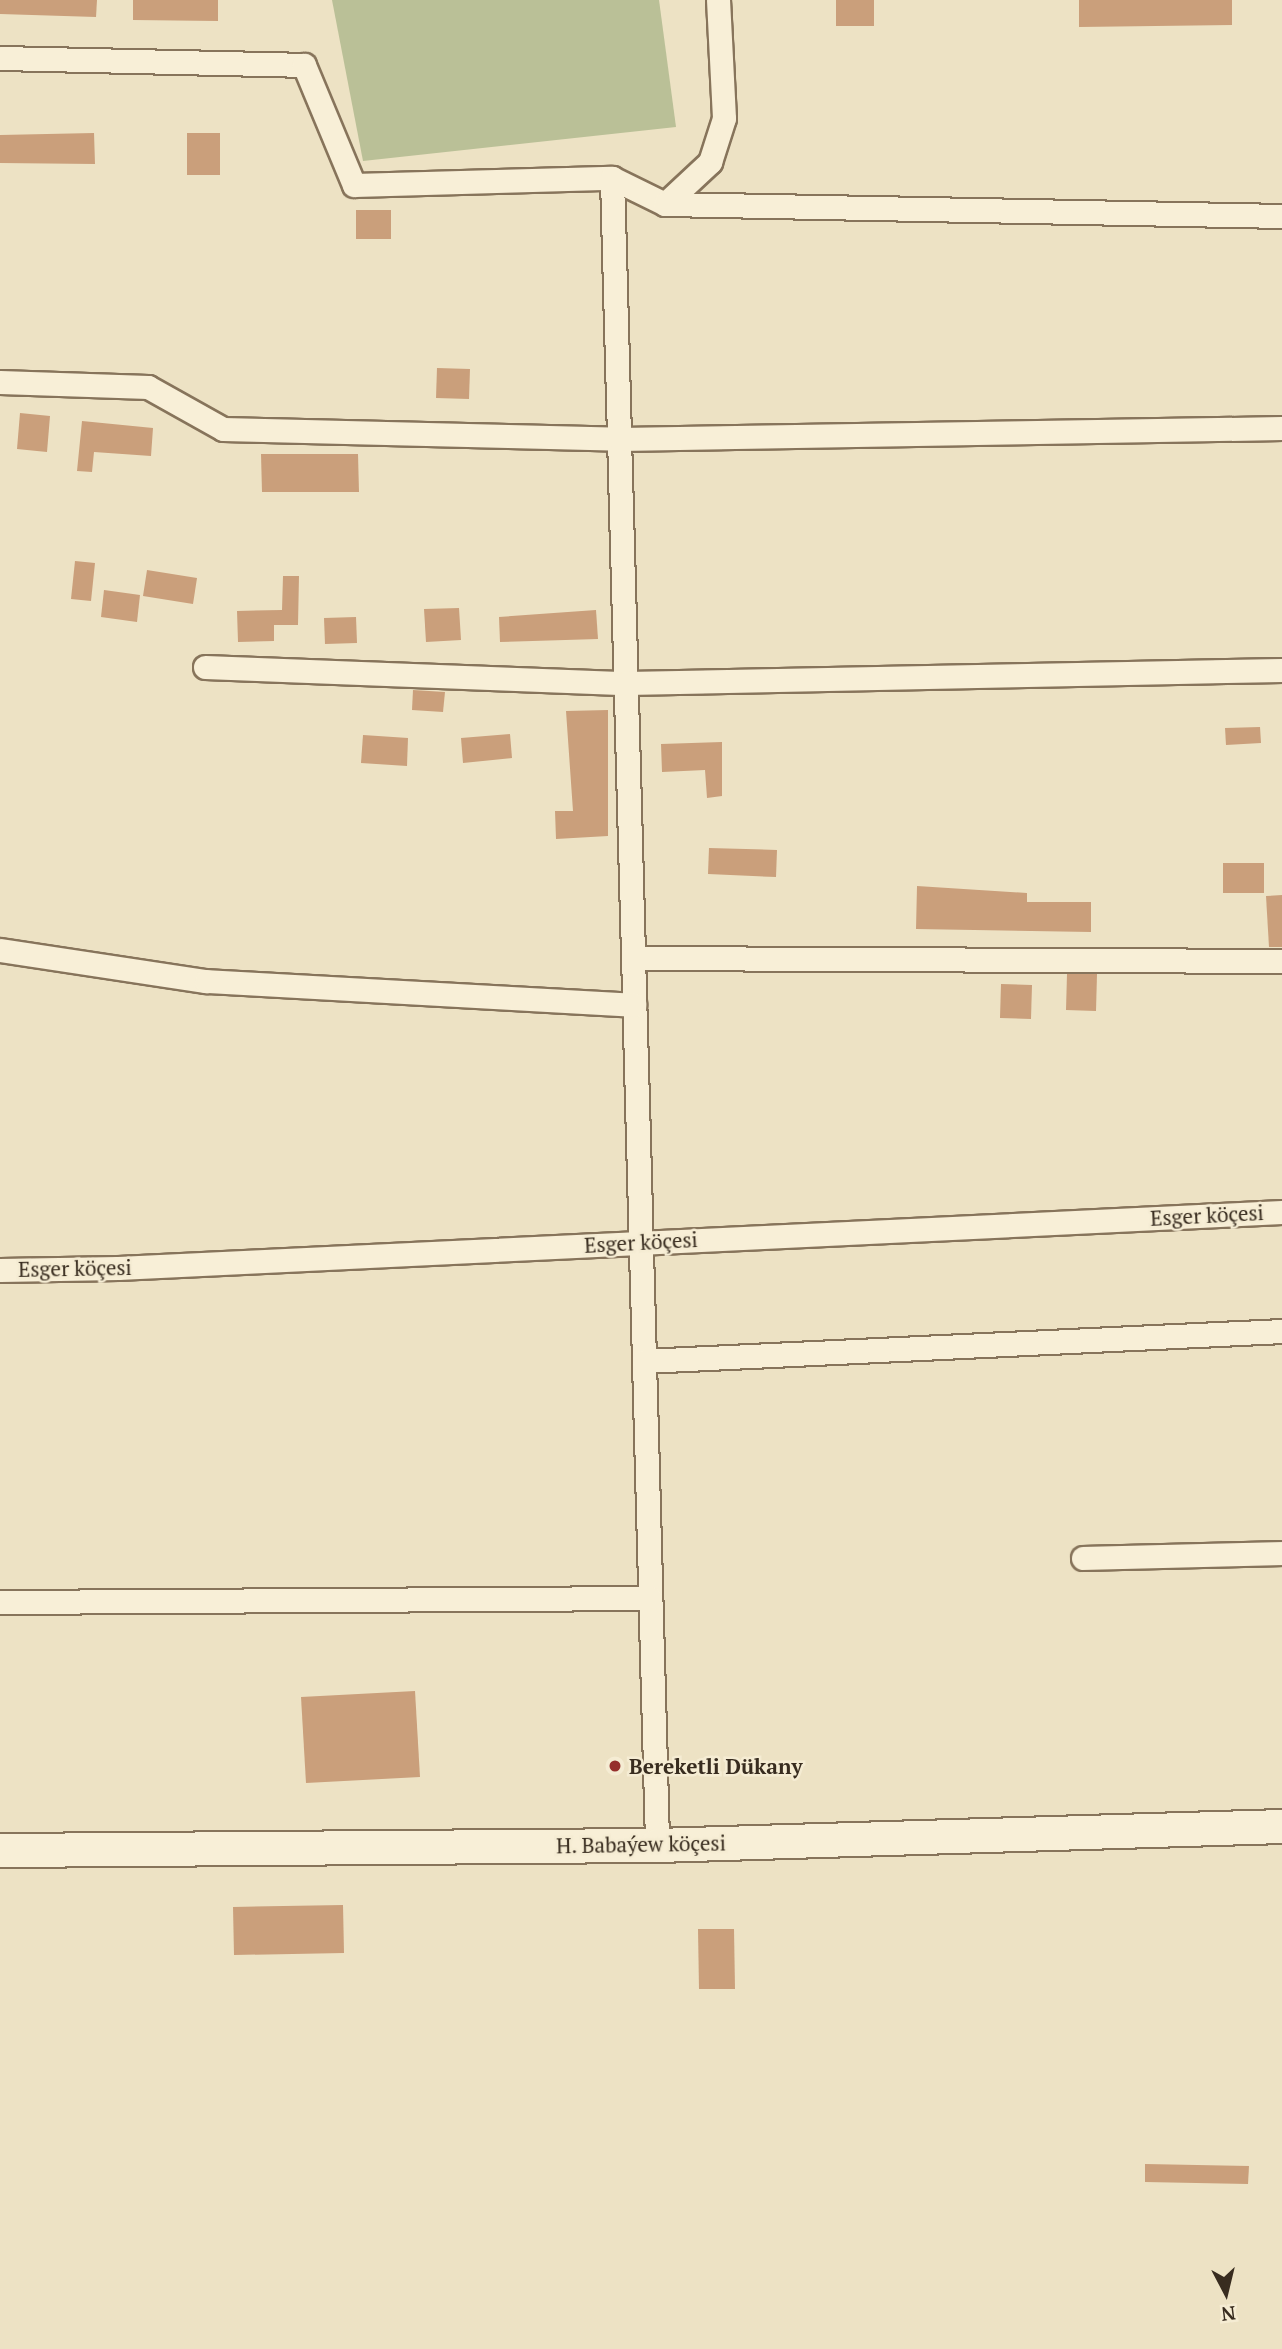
<!DOCTYPE html>
<html>
<head>
<meta charset="utf-8">
<style>
	body { margin:0 }
	#map { position:relative; width:1282px; height:2349px; overflow:hidden; background:#ede2c4; font-family:"PT Serif",serif }
	div>[style] { position:absolute }
	[style*='--x'] { left:calc(var(--x)*1px); top:calc(var(--y)*1px); width:calc(var(--w)*1px); rotate:calc(var(--a)*1deg) }
	.cemetery>* { inset:0; background:#bac097 }
	.building>* { inset:0; background:#ca9f7b }
	.roads { filter:drop-shadow(2px 0 #87745b) drop-shadow(-2px 0 #87745b) drop-shadow(0 2px #87745b) drop-shadow(0 -2px #87745b) }
	.street>* { height:23px; margin:-11.5px; padding:0 11.5px; transform-origin:11.5px; border-radius:11.5px; background:#f8efd7 }
	.secondary>* { height:33px; margin:-16.5px; padding:0 16.5px; transform-origin:16.5px; border-radius:16.5px; background:#f8efd7 }
	.dots>* { width:19px; height:19px; translate:-50% -50%; box-sizing:border-box; border:4px solid #f5ecd3; border-radius:50% }
	span { translate:-50% -50%; white-space:nowrap; text-align:center; line-height:1.15; -webkit-text-stroke:5px #f5ecd3; paint-order:stroke }
	.street-label { font-size:21px; color:#382c1f }
	.poi-label { font-size:21px; color:#382c1f; font-weight:700 }
	.left { translate:0 -50%; text-align:left }
	.north { position:absolute; left:1191px; top:2258px; width:70px; height:70px; -webkit-text-stroke:5px #f5ecd3; paint-order:stroke; rotate:173deg; font-size:19px; font-weight:700; line-height:28px; text-align:center; color:#382c1f }
	.north::after { content:''; display:block; margin:auto; width:24px; height:32px; background:#382c1f; clip-path:polygon(50% 0,100% 100%,50% 72%,0 100%) }
</style>
</head>
<body>
<div id="map">
	<div class="cemetery">
		<div style="clip-path:polygon(332px 0,659px 0,676px 127px,363px 161px)"></div>
	</div>
	<div class="building">
		<div style="clip-path:polygon(0 0,97px 0,96px 17px,0 14px)"></div>
		<div style="clip-path:polygon(133px 0,218px 0,218px 21px,133px 20px)"></div>
		<div style="clip-path:polygon(836px 0,874px 0,874px 26px,836px 26px)"></div>
		<div style="clip-path:polygon(1079px 0,1232px 0,1232px 25px,1079px 27px)"></div>
		<div style="clip-path:polygon(94px 133px,95px 164px,0 163px,0 135px)"></div>
		<div style="clip-path:polygon(187px 133px,220px 133px,220px 175px,187px 175px)"></div>
		<div style="clip-path:polygon(356px 210px,391px 210px,391px 239px,356px 239px)"></div>
		<div style="clip-path:polygon(437px 368px,470px 369px,469px 399px,436px 398px)"></div>
		<div style="clip-path:polygon(20px 413px,50px 416px,47px 452px,17px 449px)"></div>
		<div style="clip-path:polygon(82px 421px,153px 428px,151px 456px,94px 452px,92px 472px,77px 471px)"></div>
		<div style="clip-path:polygon(261px 454px,358px 454px,359px 492px,262px 492px)"></div>
		<div style="clip-path:polygon(75px 561px,95px 563px,91px 601px,71px 599px)"></div>
		<div style="clip-path:polygon(147px 570px,197px 578px,193px 604px,143px 596px)"></div>
		<div style="clip-path:polygon(283px 576px,299px 576px,298px 625px,274px 625px,274px 641px,238px 642px,237px 611px,282px 610px)"></div>
		<div style="clip-path:polygon(104px 590px,140px 595px,137px 622px,101px 617px)"></div>
		<div style="clip-path:polygon(459px 608px,461px 640px,426px 642px,424px 609px)"></div>
		<div style="clip-path:polygon(596px 610px,598px 639px,500px 642px,499px 617px)"></div>
		<div style="clip-path:polygon(356px 617px,357px 643px,325px 644px,324px 618px)"></div>
		<div style="clip-path:polygon(413px 690px,445px 692px,443px 712px,412px 710px)"></div>
		<div style="clip-path:polygon(608px 710px,608px 836px,556px 839px,555px 811px,573px 811px,566px 711px)"></div>
		<div style="clip-path:polygon(1260px 727px,1261px 743px,1226px 745px,1225px 728px)"></div>
		<div style="clip-path:polygon(510px 734px,512px 758px,463px 763px,461px 738px)"></div>
		<div style="clip-path:polygon(363px 735px,408px 738px,407px 766px,361px 763px)"></div>
		<div style="clip-path:polygon(722px 742px,722px 796px,707px 798px,705px 770px,662px 772px,661px 744px)"></div>
		<div style="clip-path:polygon(709px 848px,777px 850px,776px 877px,708px 874px)"></div>
		<div style="clip-path:polygon(1223px 863px,1264px 863px,1264px 893px,1223px 893px)"></div>
		<div style="clip-path:polygon(917px 886px,1027px 893px,1027px 902px,1091px 902px,1091px 932px,916px 929px)"></div>
		<div style="clip-path:polygon(1282px 895px,1282px 947px,1269px 947px,1266px 896px)"></div>
		<div style="clip-path:polygon(1067px 974px,1097px 974px,1096px 1011px,1066px 1010px)"></div>
		<div style="clip-path:polygon(1001px 984px,1032px 985px,1031px 1019px,1000px 1018px)"></div>
		<div style="clip-path:polygon(415px 1691px,420px 1777px,306px 1783px,301px 1697px)"></div>
		<div style="clip-path:polygon(343px 1905px,344px 1953px,234px 1955px,233px 1907px)"></div>
		<div style="clip-path:polygon(698px 1929px,734px 1929px,735px 1989px,699px 1989px)"></div>
		<div style="clip-path:polygon(1145px 2164px,1249px 2166px,1248px 2184px,1145px 2182px)"></div>
	</div>
	<div class="roads">
		<div class="street">
			<div style="--x:0;--y:58;--w:304;--a:1.3"></div>
			<div style="--x:304;--y:65;--w:130;--a:67.4"></div>
			<div style="--x:354;--y:185;--w:258;--a:-1.6"></div>
			<div style="--x:612;--y:178;--w:59;--a:26.1"></div>
			<div style="--x:665;--y:204;--w:62;--a:-43"></div>
			<div style="--x:710;--y:162;--w:46;--a:-72.3"></div>
			<div style="--x:724;--y:118;--w:118;--a:-92.9"></div>
			<div style="--x:612;--y:178;--w:1668;--a:88.45"></div>
			<div style="--x:665;--y:204;--w:617;--a:1.11"></div>
			<div style="--x:0;--y:382;--w:148;--a:1.9"></div>
			<div style="--x:148;--y:387;--w:86;--a:29.2"></div>
			<div style="--x:223;--y:429;--w:397;--a:1.4"></div>
			<div style="--x:620;--y:439;--w:662;--a:-0.95"></div>
			<div style="--x:205;--y:667;--w:421;--a:2.2"></div>
			<div style="--x:626;--y:683;--w:656;--a:-1.14"></div>
			<div style="--x:0;--y:950;--w:208;--a:8.6"></div>
			<div style="--x:206;--y:981;--w:429;--a:3.2"></div>
			<div style="--x:633;--y:958;--w:649;--a:0.26"></div>
			<div style="--x:0;--y:1270;--w:118;--a:-1"></div>
			<div style="--x:118;--y:1268;--w:1165;--a:-2.75"></div>
			<div style="--x:644;--y:1361;--w:639;--a:-2.69"></div>
			<div style="--x:1083;--y:1558;--w:199;--a:-1.4"></div>
			<div style="--x:0;--y:1602;--w:650;--a:-0.35"></div>
		</div>
		<div class="secondary">
			<div style="--x:0;--y:1850;--w:657;--a:-0.44"></div>
			<div style="--x:657;--y:1845;--w:625;--a:-1.74"></div>
		</div>
	</div>
	<div class="dots">
		<div style="left:615px;top:1766px;background:#952f2c"></div>
	</div>
	<div class="street-label">
		<span style="left:1207px;top:1215px;rotate:-3deg">Esger köçesi</span>
		<span style="left:641px;top:1242px;rotate:-3deg">Esger köçesi</span>
		<span style="left:75px;top:1268px;rotate:-1deg">Esger köçesi</span>
		<span style="left:641px;top:1844px;rotate:-1deg">H. Babaýew köçesi</span>
	</div>
	<div class="poi-label">
		<span class="left" style="left:629px;top:1766px">Bereketli Dükany</span>
	</div>
	<div class="north">N</div>
</div>
</body>
</html>
